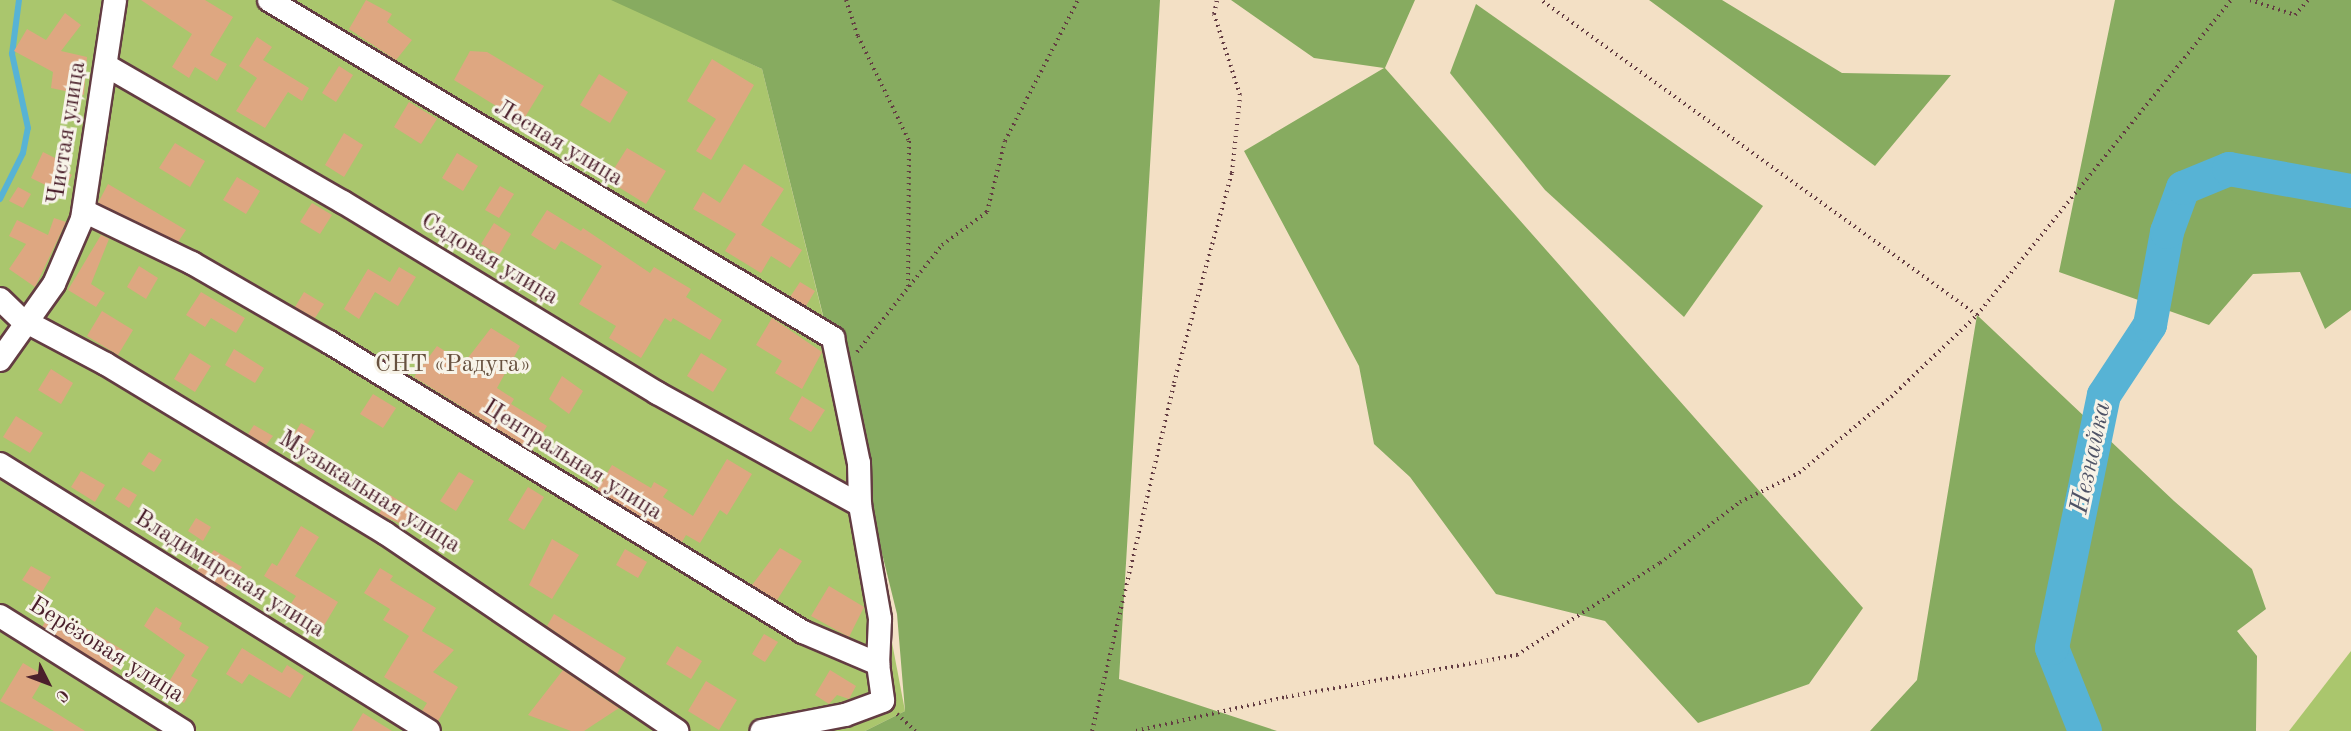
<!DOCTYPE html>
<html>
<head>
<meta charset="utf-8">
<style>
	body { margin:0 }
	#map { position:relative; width:2351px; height:731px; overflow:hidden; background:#f3e0c5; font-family:"Old Standard TT",serif }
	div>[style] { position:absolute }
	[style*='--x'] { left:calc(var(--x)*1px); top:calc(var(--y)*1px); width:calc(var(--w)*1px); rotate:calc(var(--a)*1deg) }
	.green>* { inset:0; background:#aac66d }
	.forest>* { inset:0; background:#87ab60 }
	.stream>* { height:6px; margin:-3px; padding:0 3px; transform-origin:3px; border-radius:3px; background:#57b3d5 }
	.river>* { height:34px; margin:-17px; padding:0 17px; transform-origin:17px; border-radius:17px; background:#57b3d5 }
	.building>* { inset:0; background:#dea781 }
	.path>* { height:4px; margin-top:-2px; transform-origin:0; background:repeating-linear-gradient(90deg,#633c42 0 1.5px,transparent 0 6px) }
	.roads { filter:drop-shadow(2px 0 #633c42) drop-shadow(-2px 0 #633c42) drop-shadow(0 2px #633c42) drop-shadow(0 -2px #633c42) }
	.minor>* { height:22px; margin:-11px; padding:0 11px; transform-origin:11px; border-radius:11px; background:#fff }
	span { translate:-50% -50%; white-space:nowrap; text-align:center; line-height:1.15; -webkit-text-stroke:6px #f7f3e8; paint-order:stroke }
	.street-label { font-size:24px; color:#4a1f2b }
	.park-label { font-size:24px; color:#67513f }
	.water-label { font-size:26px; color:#4f5366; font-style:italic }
	.north { position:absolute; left:18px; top:653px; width:60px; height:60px; -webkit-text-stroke:4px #f7f3e8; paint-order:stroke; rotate:132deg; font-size:16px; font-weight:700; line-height:24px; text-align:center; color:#4a1f2b }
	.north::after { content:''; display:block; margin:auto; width:21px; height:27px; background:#4a1f2b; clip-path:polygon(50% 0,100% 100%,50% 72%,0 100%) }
</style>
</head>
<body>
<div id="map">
	<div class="green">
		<div style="clip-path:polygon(0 0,615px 0,762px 69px,854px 442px,905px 711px,865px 731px,0 731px)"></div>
		<div style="clip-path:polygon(2351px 651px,2351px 731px,2289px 731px)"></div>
	</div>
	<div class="forest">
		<div style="clip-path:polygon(611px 0,1160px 0,1119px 679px,1277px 731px,865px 731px,905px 711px,897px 614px,762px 69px)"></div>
		<div style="clip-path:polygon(1231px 0,1415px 0,1385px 68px,1863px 608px,1809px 684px,1698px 723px,1605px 621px,1496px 594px,1410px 477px,1374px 444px,1359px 366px,1244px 151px,1384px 68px,1314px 58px)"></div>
		<div style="clip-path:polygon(1649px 0,1722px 0,1842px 73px,1951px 75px,1875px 166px)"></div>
		<div style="clip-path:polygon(2115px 0,2351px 0,2351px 310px,2325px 329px,2300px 272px,2253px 274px,2209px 325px,2059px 272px)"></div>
		<div style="clip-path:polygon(1476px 4px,1763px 206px,1684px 317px,1545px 190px,1450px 73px)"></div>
		<div style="clip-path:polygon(1977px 315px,2174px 501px,2252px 569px,2266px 609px,2237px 631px,2257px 656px,2256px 731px,1870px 731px,1917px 680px)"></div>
	</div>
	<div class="stream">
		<div style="--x:0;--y:199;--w:51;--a:-63.4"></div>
		<div style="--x:23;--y:153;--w:25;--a:-79"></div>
		<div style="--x:28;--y:128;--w:76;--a:-102.2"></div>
		<div style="--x:12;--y:54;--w:54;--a:-82.6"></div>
	</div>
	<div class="river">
		<div style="--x:2085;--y:731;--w:89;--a:-111.7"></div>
		<div style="--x:2052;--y:648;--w:258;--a:-78.4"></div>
		<div style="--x:2104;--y:395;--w:84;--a:-56.7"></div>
		<div style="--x:2150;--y:325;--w:95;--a:-79.6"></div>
		<div style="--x:2167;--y:232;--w:47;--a:-70"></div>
		<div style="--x:2183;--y:188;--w:50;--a:-22.4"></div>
		<div style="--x:2229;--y:169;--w:124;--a:10.2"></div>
	</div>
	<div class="building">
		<div style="clip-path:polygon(141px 0,205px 0,233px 17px,210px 55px,227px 64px,217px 81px,195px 67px,189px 78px,172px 67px,192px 34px)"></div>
		<div style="clip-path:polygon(366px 0,392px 14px,387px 22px,412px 40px,396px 60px,349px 29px)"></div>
		<div style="clip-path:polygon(65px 13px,81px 25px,61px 51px,87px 57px,84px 95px,51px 88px,53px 72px,14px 51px,27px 29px,46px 40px)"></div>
		<div style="clip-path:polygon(257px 37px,272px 47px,263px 60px,309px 88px,302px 101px,288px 92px,265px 128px,236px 111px,257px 78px,239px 66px)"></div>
		<div style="clip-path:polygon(470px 51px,487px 52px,544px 86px,522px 122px,454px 80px)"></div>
		<div style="clip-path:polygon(712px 59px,754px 85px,711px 160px,696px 151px,716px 119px,687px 101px)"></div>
		<div style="clip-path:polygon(339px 66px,353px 75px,336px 102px,322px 93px)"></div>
		<div style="clip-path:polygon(599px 74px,628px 92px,610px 123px,580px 105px)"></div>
		<div style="clip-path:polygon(409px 102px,437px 119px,421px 144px,394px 127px)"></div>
		<div style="clip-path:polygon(344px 133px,363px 145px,344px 177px,325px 165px)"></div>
		<div style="clip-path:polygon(175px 143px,205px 161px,190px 187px,159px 168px)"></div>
		<div style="clip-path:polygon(627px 148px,666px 171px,646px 204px,607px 180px)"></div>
		<div style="clip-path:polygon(43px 152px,61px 161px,58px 167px,72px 175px,62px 193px,31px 178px)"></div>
		<div style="clip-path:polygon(457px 153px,478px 166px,463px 191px,442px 178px)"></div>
		<div style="clip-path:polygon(744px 164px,784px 189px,761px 225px,802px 250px,790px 268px,771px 256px,761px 273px,725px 251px,736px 234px,693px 209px,703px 192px,720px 203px)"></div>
		<div style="clip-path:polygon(237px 177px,260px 191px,246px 214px,223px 200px)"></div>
		<div style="clip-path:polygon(108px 184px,186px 230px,178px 242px,98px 203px)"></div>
		<div style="clip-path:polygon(500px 186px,514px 194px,499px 218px,485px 210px)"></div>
		<div style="clip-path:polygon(18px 187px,31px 194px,23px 208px,9px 201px)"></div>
		<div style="clip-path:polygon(312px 203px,332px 215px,320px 234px,300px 222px)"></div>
		<div style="clip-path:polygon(547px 210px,581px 231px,583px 228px,650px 273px,654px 267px,691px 289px,686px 297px,722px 320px,710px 340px,673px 318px,671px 322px,665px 318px,641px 358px,609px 338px,616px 326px,579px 304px,602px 266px,561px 241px,555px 250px,531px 235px)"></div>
		<div style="clip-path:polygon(54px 218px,66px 222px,35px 287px,9px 269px,26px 244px,9px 236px,17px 220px,48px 235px)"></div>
		<div style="clip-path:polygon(494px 223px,511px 234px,499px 255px,481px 244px)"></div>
		<div style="clip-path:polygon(101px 235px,109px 239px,91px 284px,105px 293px,96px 307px,68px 290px)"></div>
		<div style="clip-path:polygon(139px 266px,158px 278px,146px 299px,127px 287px)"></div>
		<div style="clip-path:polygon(399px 267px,416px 277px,398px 306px,375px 292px,359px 319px,344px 309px,368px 269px,390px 282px)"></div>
		<div style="clip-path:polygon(800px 282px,815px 291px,806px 306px,790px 297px)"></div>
		<div style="clip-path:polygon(201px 292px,245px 318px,236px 333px,211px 318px,205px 327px,186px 315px)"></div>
		<div style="clip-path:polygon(304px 292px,324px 304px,315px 318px,295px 307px)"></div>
		<div style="clip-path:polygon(102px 311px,133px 330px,118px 355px,87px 336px)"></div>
		<div style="clip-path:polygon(772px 318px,822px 352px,802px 389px,775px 373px,782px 361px,756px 345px)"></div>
		<div style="clip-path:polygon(491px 328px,520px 346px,497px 388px,514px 399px,511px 404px,547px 426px,532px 450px,414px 377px,437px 346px,464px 363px)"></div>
		<div style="clip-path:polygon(234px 349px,264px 368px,255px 383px,225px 365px)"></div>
		<div style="clip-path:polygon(190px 353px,211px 366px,195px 392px,174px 379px)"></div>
		<div style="clip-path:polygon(701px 353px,727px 369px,713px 392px,687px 376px)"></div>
		<div style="clip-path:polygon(51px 369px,73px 383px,61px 404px,38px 390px)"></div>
		<div style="clip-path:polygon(562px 376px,583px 391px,569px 414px,549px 399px)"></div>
		<div style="clip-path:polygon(373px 394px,396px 408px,383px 428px,360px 414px)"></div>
		<div style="clip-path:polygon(802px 396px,825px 410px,811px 432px,789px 419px)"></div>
		<div style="clip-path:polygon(16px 416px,43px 433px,30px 453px,3px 437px)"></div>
		<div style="clip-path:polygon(301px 423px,315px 431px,307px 445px,293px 436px)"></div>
		<div style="clip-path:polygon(254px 425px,273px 436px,266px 445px,248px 434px)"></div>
		<div style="clip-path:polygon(149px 452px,162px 460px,154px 472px,141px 464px)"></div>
		<div style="clip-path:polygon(727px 459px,752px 474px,727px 515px,720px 510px,700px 543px,686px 535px,682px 542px,597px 490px,612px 465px,651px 488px,654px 482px,668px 490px,663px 497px,693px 516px)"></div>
		<div style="clip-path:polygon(81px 471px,105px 485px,95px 502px,71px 487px)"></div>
		<div style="clip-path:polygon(459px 472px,474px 481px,456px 511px,440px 501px)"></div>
		<div style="clip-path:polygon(123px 487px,137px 495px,129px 508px,115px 499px)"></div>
		<div style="clip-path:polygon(528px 487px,544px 497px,524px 530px,508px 520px)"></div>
		<div style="clip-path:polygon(390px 495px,417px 512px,408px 527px,379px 514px)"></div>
		<div style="clip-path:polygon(196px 518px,211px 527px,203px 541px,188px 531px)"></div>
		<div style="clip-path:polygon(301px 526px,319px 537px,295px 576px,338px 602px,322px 629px,288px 608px,296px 596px,264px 576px,272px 563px,277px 566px)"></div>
		<div style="clip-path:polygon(552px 539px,579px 555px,552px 599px,529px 585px)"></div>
		<div style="clip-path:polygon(780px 548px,802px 561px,777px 600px,752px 585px)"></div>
		<div style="clip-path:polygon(625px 549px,647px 562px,638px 578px,616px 565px)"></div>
		<div style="clip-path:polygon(214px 550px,242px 567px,225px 588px,197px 571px)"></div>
		<div style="clip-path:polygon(31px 566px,51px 577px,42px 592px,22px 580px)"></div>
		<div style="clip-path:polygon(380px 568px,393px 576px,390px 580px,436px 608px,422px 631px,454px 650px,433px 672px,458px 687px,438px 721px,422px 711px,427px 703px,384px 677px,409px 636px,383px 620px,390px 609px,364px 593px)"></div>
		<div style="clip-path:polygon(829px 586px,864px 607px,849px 637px,811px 616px)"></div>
		<div style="clip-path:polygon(156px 607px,182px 623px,179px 629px,209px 647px,191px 676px,198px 680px,184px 703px,164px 690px,185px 655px,144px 626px)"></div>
		<div style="clip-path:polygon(53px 609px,123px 650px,111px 670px,42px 627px)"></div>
		<div style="clip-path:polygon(554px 614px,626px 658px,617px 674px,547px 626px)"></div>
		<div style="clip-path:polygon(764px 634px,778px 642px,765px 662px,752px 654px)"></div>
		<div style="clip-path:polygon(677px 646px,702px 661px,691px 679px,666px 664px)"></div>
		<div style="clip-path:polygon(242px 648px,282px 673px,287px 665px,304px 676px,290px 698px,249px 674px,242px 684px,226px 674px)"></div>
		<div style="clip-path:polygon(23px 663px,45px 676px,32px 698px,85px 731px,54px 731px,0 701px)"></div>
		<div style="clip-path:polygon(563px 670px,602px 697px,619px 708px,584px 731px,571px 731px,528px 715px)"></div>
		<div style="clip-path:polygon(830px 670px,856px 686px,849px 699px,837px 695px,829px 704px,815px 695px)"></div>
		<div style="clip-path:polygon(706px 681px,737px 700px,719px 730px,688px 711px)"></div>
		<div style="clip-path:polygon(363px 713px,392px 731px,352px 731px)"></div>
	</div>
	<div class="path">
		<div style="--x:846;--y:0;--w:38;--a:72"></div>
		<div style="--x:858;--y:36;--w:117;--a:64.1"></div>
		<div style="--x:909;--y:141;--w:146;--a:90.4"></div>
		<div style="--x:2250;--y:0;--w:47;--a:18.4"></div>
		<div style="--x:2295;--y:15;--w:20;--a:-49"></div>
		<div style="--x:1977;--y:315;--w:405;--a:-51.1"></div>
		<div style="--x:857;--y:352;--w:137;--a:-51.5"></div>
		<div style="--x:942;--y:245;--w:56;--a:-36.3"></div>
		<div style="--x:987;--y:212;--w:73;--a:-75.8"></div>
		<div style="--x:1005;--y:141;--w:159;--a:-62.6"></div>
		<div style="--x:897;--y:714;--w:25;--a:43"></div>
		<div style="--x:1092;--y:731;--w:358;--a:-76.7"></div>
		<div style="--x:1174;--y:383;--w:218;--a:-74.6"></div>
		<div style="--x:1232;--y:173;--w:78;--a:-84.1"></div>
		<div style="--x:1240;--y:95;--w:85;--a:-107.8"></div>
		<div style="--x:1214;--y:14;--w:14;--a:-78"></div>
		<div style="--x:1136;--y:731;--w:154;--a:-12.8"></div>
		<div style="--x:1286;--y:697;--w:235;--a:-10.3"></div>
		<div style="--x:1517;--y:655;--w:170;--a:-32.8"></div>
		<div style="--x:1660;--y:563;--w:101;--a:-37.3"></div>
		<div style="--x:1740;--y:502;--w:66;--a:-26.2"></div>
		<div style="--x:1799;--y:473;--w:119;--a:-39.6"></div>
		<div style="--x:1891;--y:397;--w:119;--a:-43.6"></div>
		<div style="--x:1977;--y:315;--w:538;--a:-144.15"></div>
	</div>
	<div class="roads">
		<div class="minor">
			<div style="--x:269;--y:0;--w:658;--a:30.93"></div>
			<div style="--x:833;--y:338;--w:128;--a:78.3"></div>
			<div style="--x:859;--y:463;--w:42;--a:88.6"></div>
			<div style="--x:107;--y:66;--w:272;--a:30"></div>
			<div style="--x:343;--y:202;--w:368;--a:31.3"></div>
			<div style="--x:657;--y:393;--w:232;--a:28.9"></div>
			<div style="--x:860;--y:505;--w:116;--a:80"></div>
			<div style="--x:880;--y:619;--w:45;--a:92.5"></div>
			<div style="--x:878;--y:664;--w:37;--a:82"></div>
			<div style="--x:883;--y:701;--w:40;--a:159.8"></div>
			<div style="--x:845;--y:715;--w:85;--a:169.1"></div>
			<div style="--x:84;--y:211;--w:120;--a:25.7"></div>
			<div style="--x:192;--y:263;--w:158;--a:30"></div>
			<div style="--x:329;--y:342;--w:556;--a:31.46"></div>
			<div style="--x:803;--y:632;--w:82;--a:23.1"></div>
			<div style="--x:0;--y:299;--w:29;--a:44"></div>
			<div style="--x:21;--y:319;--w:96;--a:27.9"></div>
			<div style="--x:106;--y:364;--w:326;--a:31.2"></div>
			<div style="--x:385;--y:533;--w:353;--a:34.1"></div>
			<div style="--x:0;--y:360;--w:93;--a:-54.6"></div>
			<div style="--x:54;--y:284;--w:71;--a:-66.7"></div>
			<div style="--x:82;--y:219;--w:221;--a:-81.4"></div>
			<div style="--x:0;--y:464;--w:505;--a:31.9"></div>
			<div style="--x:0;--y:616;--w:216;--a:32.1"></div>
		</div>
	</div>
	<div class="street-label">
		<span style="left:68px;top:133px;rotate:-81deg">Чистая улица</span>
		<span style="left:558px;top:144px;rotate:31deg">Лесная улица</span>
		<span style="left:489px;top:260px;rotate:31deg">Садовая улица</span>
		<span style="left:572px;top:461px;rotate:32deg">Центральная улица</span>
		<span style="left:369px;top:493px;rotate:32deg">Музыкальная улица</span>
		<span style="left:229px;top:575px;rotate:32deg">Владимирская улица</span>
		<span style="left:106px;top:651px;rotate:32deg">Берёзовая улица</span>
	</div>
	<div class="park-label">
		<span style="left:453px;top:366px">СНТ «Радуга»</span>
	</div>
	<div class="water-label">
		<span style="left:2092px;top:458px;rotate:-78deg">Незнайка</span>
	</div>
	<div class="north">С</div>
</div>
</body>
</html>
